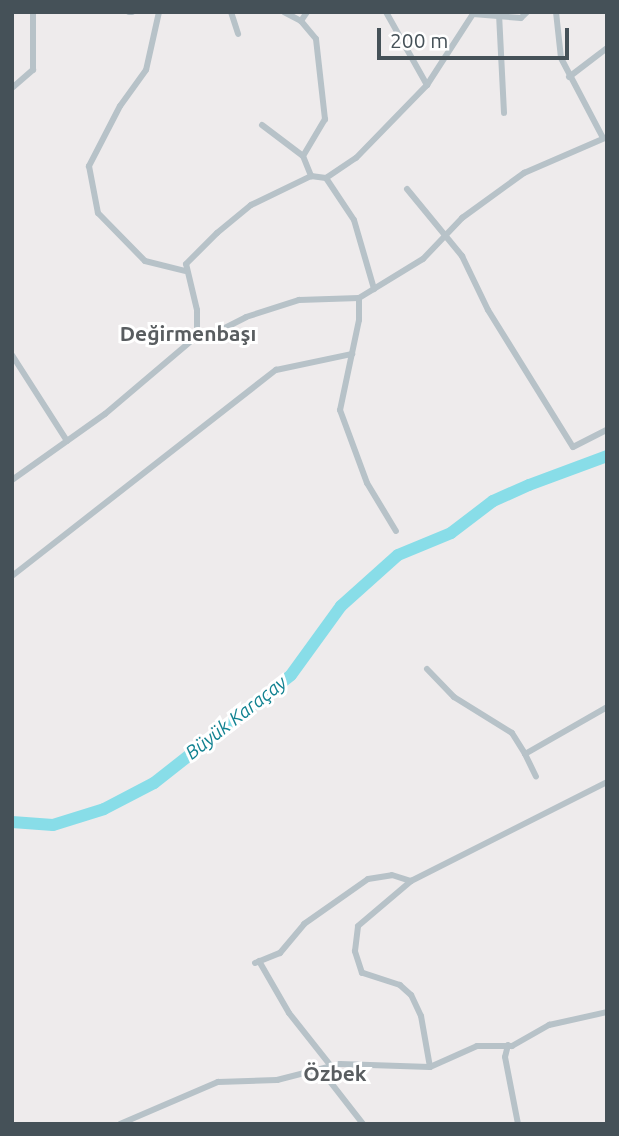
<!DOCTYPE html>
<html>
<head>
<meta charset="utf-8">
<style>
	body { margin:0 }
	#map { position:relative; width:619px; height:1136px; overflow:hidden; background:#eeebec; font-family:Ubuntu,sans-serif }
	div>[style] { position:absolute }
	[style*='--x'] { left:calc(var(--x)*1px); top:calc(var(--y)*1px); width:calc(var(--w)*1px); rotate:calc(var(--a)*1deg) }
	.river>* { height:12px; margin:-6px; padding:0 6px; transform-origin:6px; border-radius:6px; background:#88dde8 }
	.minor>* { height:6px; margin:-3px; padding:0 3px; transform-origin:3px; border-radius:3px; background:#b7c2c8 }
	span { translate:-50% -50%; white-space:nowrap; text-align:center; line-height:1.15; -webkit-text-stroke:6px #fff; paint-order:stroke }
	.water-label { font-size:19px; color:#118291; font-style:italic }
	.quarter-label { font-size:21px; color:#595d60; font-weight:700 }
	.frame { position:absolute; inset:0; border:14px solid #455158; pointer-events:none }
	.scale { position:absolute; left:377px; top:28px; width:192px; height:32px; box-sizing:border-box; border:4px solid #455158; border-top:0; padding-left:9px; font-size:21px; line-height:24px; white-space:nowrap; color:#455158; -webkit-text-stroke:5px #fff; paint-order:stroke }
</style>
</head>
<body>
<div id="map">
	<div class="river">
		<div style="--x:12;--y:822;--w:41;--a:4.2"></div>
		<div style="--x:53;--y:825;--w:53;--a:-17.4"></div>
		<div style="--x:104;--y:809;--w:56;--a:-27.5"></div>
		<div style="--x:154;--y:783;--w:174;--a:-38.2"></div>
		<div style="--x:291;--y:675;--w:85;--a:-54.1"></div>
		<div style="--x:341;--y:606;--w:76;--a:-41.8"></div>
		<div style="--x:398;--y:555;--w:57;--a:-22.5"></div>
		<div style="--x:451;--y:533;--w:53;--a:-37.3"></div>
		<div style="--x:493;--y:501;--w:39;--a:-24"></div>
		<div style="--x:529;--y:485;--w:83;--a:-20.4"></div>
	</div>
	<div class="minor">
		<div style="--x:129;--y:12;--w:3;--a:0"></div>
		<div style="--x:159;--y:12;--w:59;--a:102.6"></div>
		<div style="--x:146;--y:70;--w:44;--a:125.8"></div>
		<div style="--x:120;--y:106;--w:68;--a:117.3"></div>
		<div style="--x:89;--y:166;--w:48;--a:79.2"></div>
		<div style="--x:98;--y:213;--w:67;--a:45.6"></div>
		<div style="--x:145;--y:261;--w:41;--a:14"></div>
		<div style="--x:231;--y:12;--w:23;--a:72"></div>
		<div style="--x:284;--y:12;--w:19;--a:28"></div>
		<div style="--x:307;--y:12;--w:11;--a:124"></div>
		<div style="--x:301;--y:21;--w:23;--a:50"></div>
		<div style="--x:316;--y:39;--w:81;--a:83.6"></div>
		<div style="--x:325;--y:119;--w:43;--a:120.7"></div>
		<div style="--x:303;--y:156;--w:22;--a:68"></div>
		<div style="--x:386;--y:12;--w:84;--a:60.7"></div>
		<div style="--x:556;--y:12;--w:46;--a:83.8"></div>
		<div style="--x:561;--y:58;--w:90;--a:62.3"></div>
		<div style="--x:499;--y:14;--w:99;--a:87.1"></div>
		<div style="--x:569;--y:77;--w:48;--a:-37.3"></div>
		<div style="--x:12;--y:88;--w:28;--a:-41"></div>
		<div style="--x:33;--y:70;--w:58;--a:-90"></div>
		<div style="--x:262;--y:125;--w:51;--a:37.1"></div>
		<div style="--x:326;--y:178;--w:50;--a:56.3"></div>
		<div style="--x:354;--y:220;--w:72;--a:73.8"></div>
		<div style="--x:407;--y:189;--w:87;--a:50.6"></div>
		<div style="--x:462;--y:256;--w:60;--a:64.3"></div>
		<div style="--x:488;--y:310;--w:161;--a:58.2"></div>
		<div style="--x:573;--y:447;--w:38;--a:-27"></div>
		<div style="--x:359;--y:298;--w:22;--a:90"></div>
		<div style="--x:359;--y:320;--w:92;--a:101.9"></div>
		<div style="--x:340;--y:410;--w:78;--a:69.7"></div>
		<div style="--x:367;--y:483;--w:56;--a:58.9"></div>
		<div style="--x:197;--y:336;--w:16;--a:-7"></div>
		<div style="--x:213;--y:334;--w:37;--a:-27"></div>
		<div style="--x:246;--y:317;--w:56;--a:-17.8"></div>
		<div style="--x:299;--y:300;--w:60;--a:-1.9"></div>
		<div style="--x:359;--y:298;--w:75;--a:-31.4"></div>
		<div style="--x:423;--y:259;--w:57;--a:-46.4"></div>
		<div style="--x:462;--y:218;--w:77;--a:-36"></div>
		<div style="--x:524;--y:173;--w:90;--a:-23.4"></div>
		<div style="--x:12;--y:355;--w:102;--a:57.4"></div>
		<div style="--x:12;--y:480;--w:114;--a:-35.4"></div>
		<div style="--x:105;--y:414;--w:121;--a:-40.3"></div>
		<div style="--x:197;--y:336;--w:26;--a:-90"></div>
		<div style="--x:197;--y:310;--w:47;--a:-103.4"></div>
		<div style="--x:186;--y:264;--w:44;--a:-45"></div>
		<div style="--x:217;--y:233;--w:44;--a:-39.5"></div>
		<div style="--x:251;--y:205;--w:67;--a:-25.8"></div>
		<div style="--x:311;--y:176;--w:15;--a:8"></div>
		<div style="--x:326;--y:178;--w:36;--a:-34"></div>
		<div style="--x:356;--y:158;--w:102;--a:-45.8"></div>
		<div style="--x:427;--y:85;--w:85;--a:-57.1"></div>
		<div style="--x:473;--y:14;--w:48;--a:4.8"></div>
		<div style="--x:521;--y:18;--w:8;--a:-45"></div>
		<div style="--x:12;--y:576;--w:335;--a:-38"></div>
		<div style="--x:276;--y:370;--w:78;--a:-11.9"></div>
		<div style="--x:427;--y:669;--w:39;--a:46"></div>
		<div style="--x:454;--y:697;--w:68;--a:31.8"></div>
		<div style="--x:512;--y:733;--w:25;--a:58"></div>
		<div style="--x:525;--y:754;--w:95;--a:-29.8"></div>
		<div style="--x:525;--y:754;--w:25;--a:64"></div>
		<div style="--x:259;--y:961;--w:60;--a:60"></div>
		<div style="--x:289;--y:1013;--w:68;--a:51.6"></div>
		<div style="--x:255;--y:963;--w:27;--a:-22"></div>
		<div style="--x:280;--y:953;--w:38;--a:-50"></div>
		<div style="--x:304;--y:924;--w:78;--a:-35.1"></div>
		<div style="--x:368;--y:879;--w:24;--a:-9"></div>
		<div style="--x:392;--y:875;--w:20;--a:18"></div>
		<div style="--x:508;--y:1045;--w:12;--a:104"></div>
		<div style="--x:505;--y:1057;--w:68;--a:79"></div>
		<div style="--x:430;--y:1067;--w:52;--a:-100"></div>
		<div style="--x:421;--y:1016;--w:23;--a:-115"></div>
		<div style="--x:411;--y:995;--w:15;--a:-138"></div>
		<div style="--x:400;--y:985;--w:40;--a:-162"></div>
		<div style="--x:362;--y:973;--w:23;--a:-108"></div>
		<div style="--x:355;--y:951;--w:25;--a:-83"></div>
		<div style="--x:358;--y:926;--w:70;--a:-40.3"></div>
		<div style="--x:411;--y:881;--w:220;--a:-26.8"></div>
		<div style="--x:321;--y:1070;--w:68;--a:52.1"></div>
		<div style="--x:120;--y:1124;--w:107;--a:-23.2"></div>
		<div style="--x:218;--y:1082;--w:59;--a:-1.9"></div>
		<div style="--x:277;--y:1080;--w:65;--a:-14.3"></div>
		<div style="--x:340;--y:1064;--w:90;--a:1.9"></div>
		<div style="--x:430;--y:1067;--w:51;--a:-24.1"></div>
		<div style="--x:477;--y:1046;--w:35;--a:0"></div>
		<div style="--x:512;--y:1046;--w:43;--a:-29.6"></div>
		<div style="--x:549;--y:1025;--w:59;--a:-12.6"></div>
	</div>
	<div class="water-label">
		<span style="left:236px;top:718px;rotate:-38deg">Büyük Karaçay</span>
	</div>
	<div class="quarter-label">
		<span style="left:188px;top:333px">Değirmenbaşı</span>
		<span style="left:335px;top:1073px">Özbek</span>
	</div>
	<div class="frame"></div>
	<div class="scale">200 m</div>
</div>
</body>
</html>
